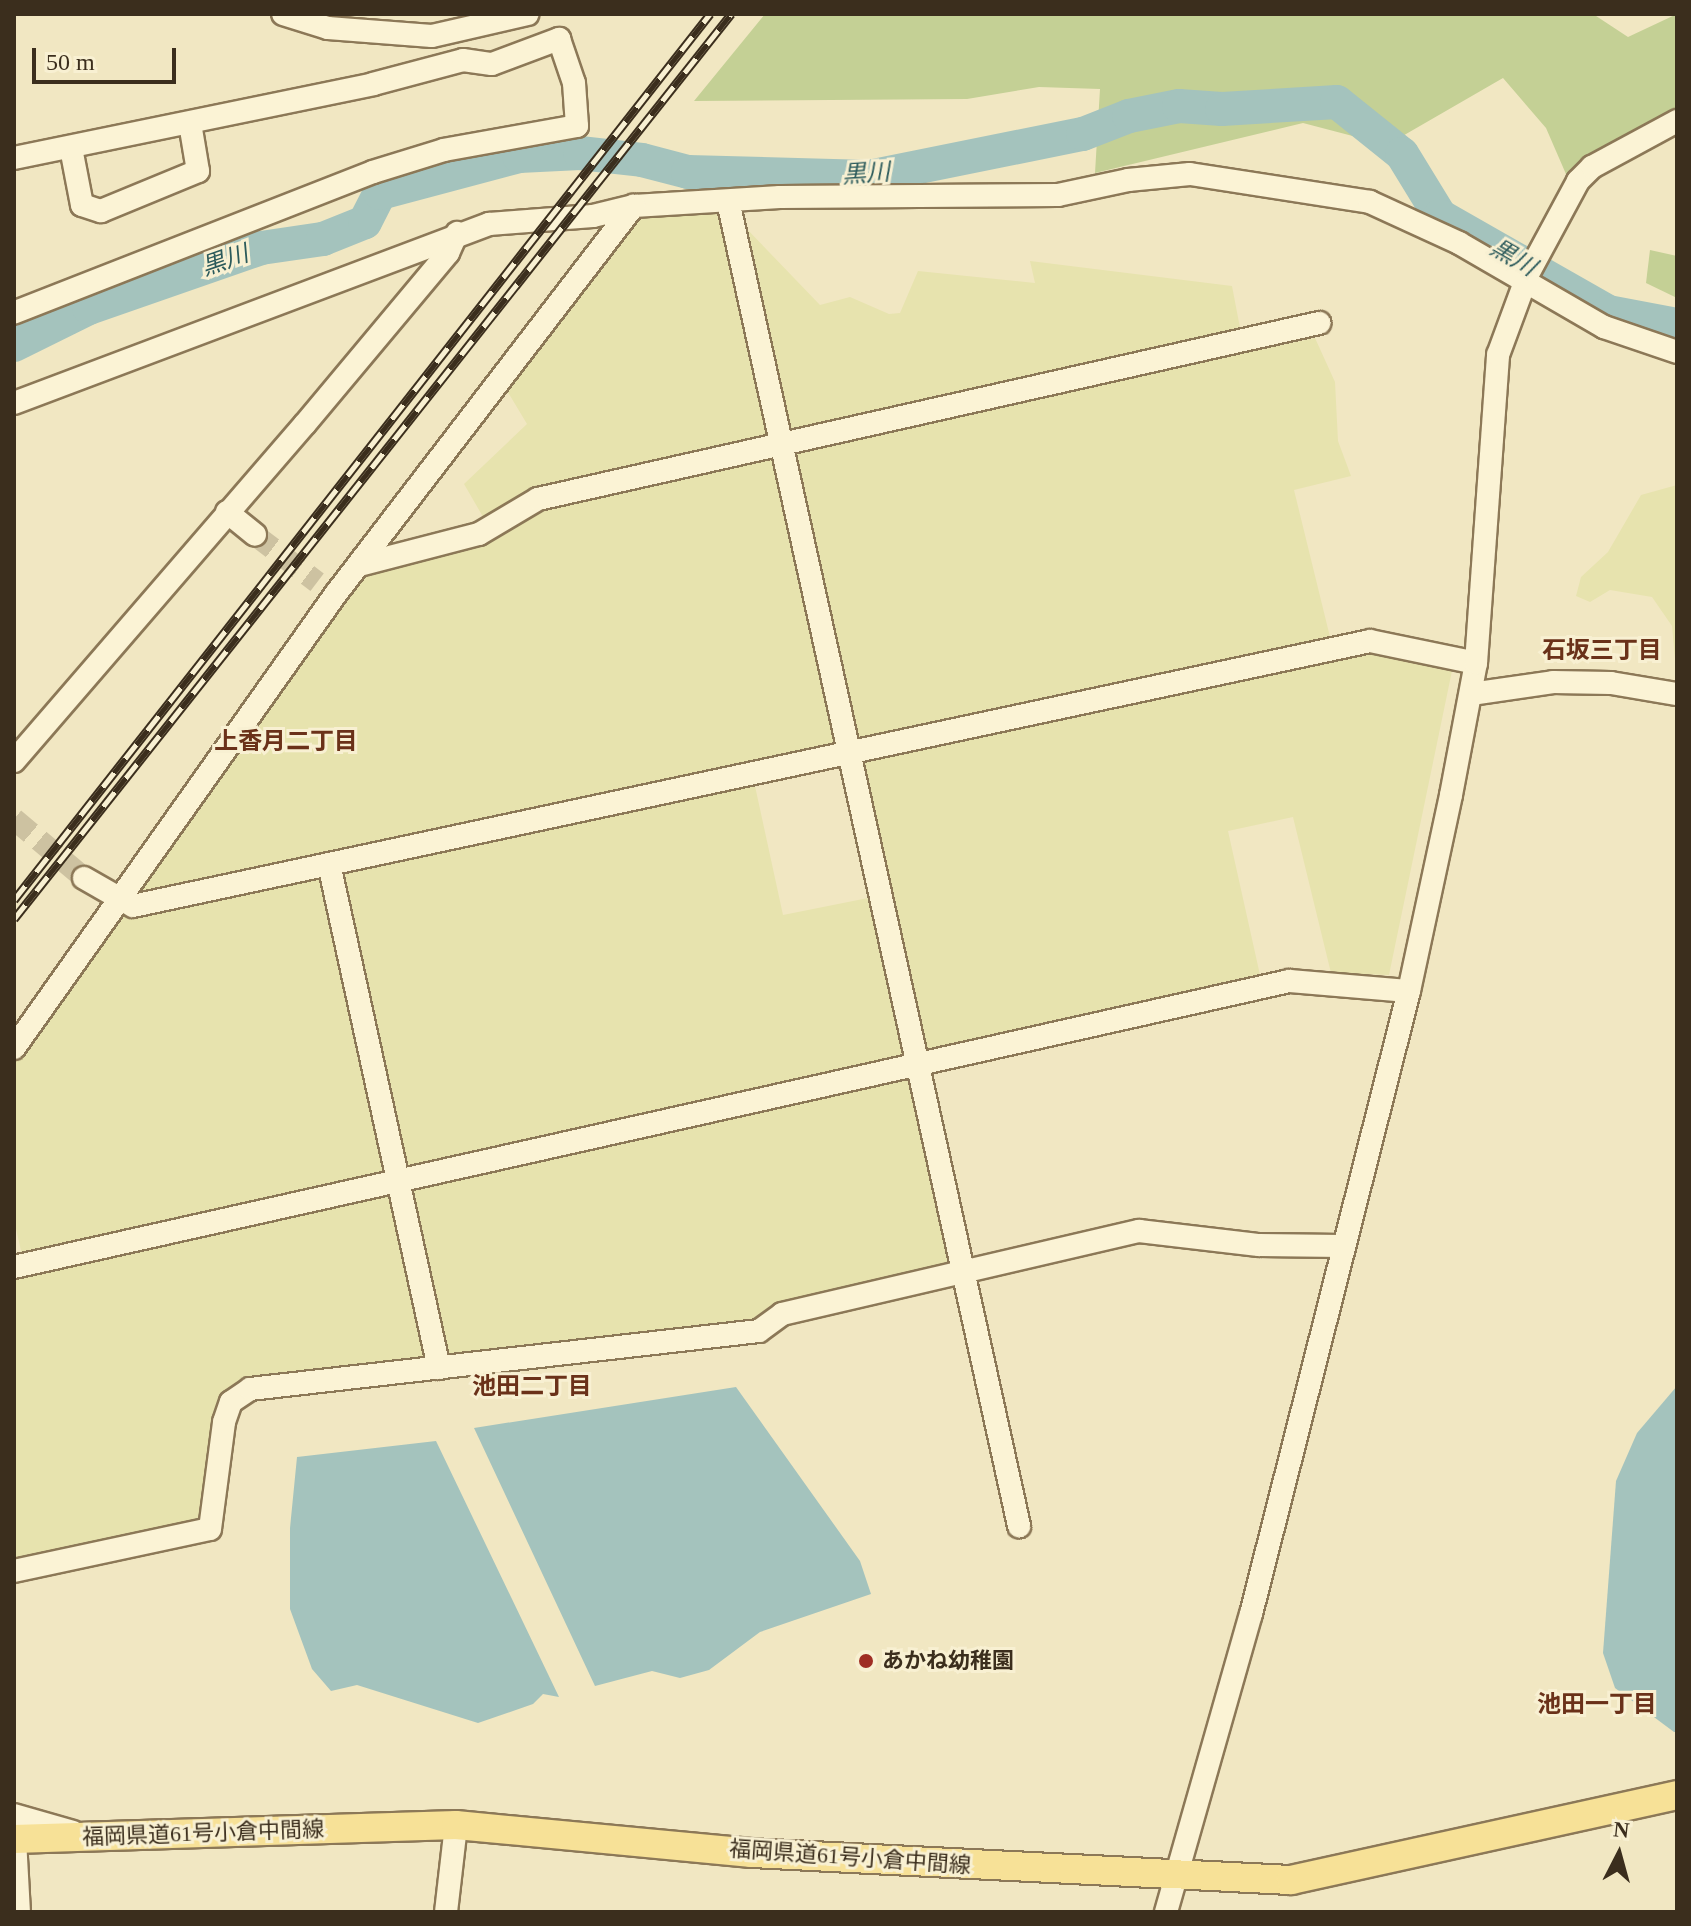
<!DOCTYPE html>
<html>
<head>
<meta charset="utf-8">
<style>
	body { margin:0 }
	#map { position:relative; width:1691px; height:1926px; overflow:hidden; background:#f1e7c2; font-family:"Times New Roman","Noto Sans JP",serif }
	div>[style] { position:absolute }
	[style*='--x'] { left:calc(var(--x)*1px); top:calc(var(--y)*1px); width:calc(var(--w)*1px); rotate:calc(var(--a)*1deg) }
	.farmland>* { inset:0; background:#e7e3ae }
	.green>* { inset:0; background:#c4d095 }
	.water>* { inset:0; background:#a4c3bd }
	.river>* { height:34px; margin:-17px; padding:0 17px; transform-origin:17px; border-radius:17px; background:#a4c3bd }
	.minor-tunnel>* { height:22px; margin-top:-11px; transform-origin:0; background:repeating-linear-gradient(90deg,#cdc2a1 0 22px,transparent 0 33px) }
	.roads { filter:drop-shadow(2px 0 #8c7857) drop-shadow(-2px 0 #8c7857) drop-shadow(0 2px #8c7857) drop-shadow(0 -2px #8c7857) }
	.minor>* { height:22px; margin:-11px; padding:0 11px; transform-origin:11px; border-radius:11px; background:#fbf3d5 }
	.major>* { height:28px; margin:-14px; padding:0 14px; transform-origin:14px; border-radius:14px; background:#f7e197 }
	.rail>* { height:9px; margin-top:-4.5px; transform-origin:0; background:repeating-linear-gradient(90deg,#f8f0d2 0 18px,#3b2e1d 0 36px); box-sizing:border-box; border-block:2px solid #3b2e1d }
	.dots>* { width:22px; height:22px; translate:-50% -50%; box-sizing:border-box; border:4px solid #f8f0d2; border-radius:50% }
	span { translate:-50% -50%; white-space:nowrap; text-align:center; line-height:1.15; -webkit-text-stroke:6px #f8f0d2; paint-order:stroke }
	.poi-label { font-size:22px; color:#3b2e1d; font-weight:700 }
	.left { translate:0 -50%; text-align:left }
	.street-label { font-size:22px; color:#3b2e1d }
	.water-label { font-size:24px; color:#2b5a5b; font-style:italic }
	.neighbourhood-label { font-size:24px; color:#6a3119; font-weight:700 }
	.frame { position:absolute; inset:0; border:16px solid #3b2e1d; pointer-events:none }
	.north { position:absolute; left:1579px; top:1814px; width:80px; height:80px; -webkit-text-stroke:6px #f8f0d2; paint-order:stroke; rotate:6deg; font-size:22px; font-weight:700; line-height:32px; text-align:center; color:#3b2e1d }
	.north::after { content:''; display:block; margin:auto; width:28px; height:36px; background:#3b2e1d; clip-path:polygon(50% 0,100% 100%,50% 72%,0 100%) }
	.scale { position:absolute; left:32px; top:48px; width:144px; height:36px; box-sizing:border-box; border:4px solid #3b2e1d; border-top:0; padding-left:10px; font-size:24px; line-height:28px; white-space:nowrap; color:#3b2e1d; -webkit-text-stroke:6px #f8f0d2; paint-order:stroke }
</style>
</head>
<body>
<div id="map">
	<div class="farmland">
		<div style="clip-path:polygon(721px 209px,772px 437px,486px 522px,464px 484px,527px 424px,506px 389px,640px 213px)"></div>
		<div style="clip-path:polygon(743px 225px,820px 305px,850px 297px,889px 314px,900px 313px,918px 271px,1035px 283px,1030px 261px,1232px 286px,1241px 333px,788px 433px)"></div>
		<div style="clip-path:polygon(1315px 338px,1335px 382px,1338px 441px,1351px 476px,1294px 490px,1330px 637px,859px 745px,792px 449px)"></div>
		<div style="clip-path:polygon(775px 451px,841px 748px,138px 894px,366px 573px,552px 503px)"></div>
		<div style="clip-path:polygon(1677px 485px,1677px 680px,1672px 626px,1652px 597px,1610px 590px,1590px 602px,1576px 596px,1581px 577px,1608px 552px,1641px 495px)"></div>
		<div style="clip-path:polygon(1368px 650px,1453px 666px,1389px 975px,1331px 973px,1293px 817px,1228px 831px,1260px 975px,927px 1052px,861px 760px)"></div>
		<div style="clip-path:polygon(755px 786px,783px 915px,873px 897px,909px 1060px,406px 1168px,341px 873px)"></div>
		<div style="clip-path:polygon(322px 876px,388px 1174px,22px 1255px,14px 1220px,14px 1063px,118px 917px)"></div>
		<div style="clip-path:polygon(910px 1076px,953px 1264px,756px 1322px,444px 1356px,407px 1185px)"></div>
		<div style="clip-path:polygon(392px 1190px,428px 1360px,243px 1382px,197px 1523px,14px 1563px,14px 1274px)"></div>
	</div>
	<div class="green">
		<div style="clip-path:polygon(765px 14px,1593px 14px,1628px 37px,1677px 14px,1677px 120px,1569px 181px,1546px 128px,1503px 78px,1387px 145px,1303px 123px,1095px 173px,1100px 89px,1039px 87px,967px 99px,694px 101px)"></div>
		<div style="clip-path:polygon(1650px 250px,1677px 256px,1677px 298px,1646px 283px)"></div>
	</div>
	<div class="water">
		<div style="clip-path:polygon(1677px 1386px,1677px 1732px,1674px 1732px,1615px 1688px,1603px 1653px,1616px 1481px,1637px 1433px)"></div>
		<div style="clip-path:polygon(736px 1387px,860px 1561px,871px 1594px,760px 1632px,709px 1670px,680px 1678px,652px 1671px,595px 1686px,474px 1428px)"></div>
		<div style="clip-path:polygon(436px 1441px,559px 1697px,543px 1694px,533px 1704px,478px 1723px,357px 1685px,331px 1691px,312px 1669px,290px 1609px,290px 1528px,297px 1457px)"></div>
	</div>
	<div class="river">
		<div style="--x:14;--y:345;--w:84;--a:-26.3"></div>
		<div style="--x:89;--y:308;--w:182;--a:-19.2"></div>
		<div style="--x:261;--y:248;--w:63;--a:-8.3"></div>
		<div style="--x:323;--y:239;--w:45;--a:-22"></div>
		<div style="--x:365;--y:222;--w:33;--a:-63"></div>
		<div style="--x:380;--y:193;--w:144;--a:-14.9"></div>
		<div style="--x:519;--y:156;--w:61;--a:-2.8"></div>
		<div style="--x:580;--y:153;--w:62;--a:6.4"></div>
		<div style="--x:642;--y:160;--w:48;--a:14.6"></div>
		<div style="--x:688;--y:172;--w:181;--a:1.6"></div>
		<div style="--x:869;--y:177;--w:218;--a:-11.4"></div>
		<div style="--x:1083;--y:134;--w:49;--a:-21.4"></div>
		<div style="--x:1129;--y:116;--w:51;--a:-11.3"></div>
		<div style="--x:1179;--y:106;--w:43;--a:4"></div>
		<div style="--x:1222;--y:109;--w:115;--a:-3.5"></div>
		<div style="--x:1337;--y:102;--w:83;--a:38.7"></div>
		<div style="--x:1402;--y:154;--w:73;--a:58.5"></div>
		<div style="--x:1440;--y:216;--w:193;--a:29.7"></div>
		<div style="--x:1608;--y:312;--w:70;--a:10.7"></div>
	</div>
	<div class="minor-tunnel">
		<div style="--x:255;--y:535;--w:78;--a:37.2"></div>
		<div style="--x:14;--y:819;--w:92;--a:40.1"></div>
	</div>
	<div class="roads">
		<div class="minor">
			<div style="--x:283;--y:14;--w:47;--a:17.3"></div>
			<div style="--x:328;--y:28;--w:104;--a:4.4"></div>
			<div style="--x:432;--y:36;--w:98;--a:-12.9"></div>
			<div style="--x:71;--y:148;--w:58;--a:79.1"></div>
			<div style="--x:82;--y:205;--w:20;--a:18"></div>
			<div style="--x:101;--y:211;--w:105;--a:-22.4"></div>
			<div style="--x:198;--y:171;--w:49;--a:-99.5"></div>
			<div style="--x:14;--y:158;--w:367;--a:-11.6"></div>
			<div style="--x:373;--y:84;--w:93;--a:-14.9"></div>
			<div style="--x:463;--y:60;--w:29;--a:8"></div>
			<div style="--x:492;--y:64;--w:72;--a:-20.5"></div>
			<div style="--x:559;--y:39;--w:46;--a:71.2"></div>
			<div style="--x:574;--y:83;--w:43;--a:86"></div>
			<div style="--x:577;--y:126;--w:135;--a:169.8"></div>
			<div style="--x:444;--y:150;--w:74;--a:162.8"></div>
			<div style="--x:373;--y:172;--w:386;--a:158.6"></div>
			<div style="--x:728;--y:201;--w:1357;--a:77.61"></div>
			<div style="--x:14;--y:403;--w:508;--a:-20.65"></div>
			<div style="--x:489;--y:224;--w:104;--a:-4.4"></div>
			<div style="--x:593;--y:216;--w:42;--a:-13.7"></div>
			<div style="--x:634;--y:206;--w:146;--a:-3.5"></div>
			<div style="--x:780;--y:197;--w:278;--a:-0.4"></div>
			<div style="--x:1058;--y:195;--w:72;--a:-12.1"></div>
			<div style="--x:1128;--y:180;--w:62;--a:-5.5"></div>
			<div style="--x:1190;--y:174;--w:182;--a:8.8"></div>
			<div style="--x:1370;--y:202;--w:98;--a:24.7"></div>
			<div style="--x:1459;--y:243;--w:168;--a:30.1"></div>
			<div style="--x:1604;--y:327;--w:77;--a:18.9"></div>
			<div style="--x:227;--y:512;--w:36;--a:39"></div>
			<div style="--x:359;--y:565;--w:124;--a:-14.5"></div>
			<div style="--x:479;--y:534;--w:69;--a:-30.7"></div>
			<div style="--x:538;--y:499;--w:801;--a:-12.7"></div>
			<div style="--x:1471;--y:694;--w:83;--a:-8.3"></div>
			<div style="--x:1553;--y:682;--w:58;--a:1"></div>
			<div style="--x:1611;--y:683;--w:67;--a:9.5"></div>
			<div style="--x:14;--y:761;--w:445;--a:-49.2"></div>
			<div style="--x:305;--y:424;--w:223;--a:-50.1"></div>
			<div style="--x:448;--y:253;--w:22;--a:-66"></div>
			<div style="--x:329;--y:864;--w:516;--a:77.69"></div>
			<div style="--x:84;--y:878;--w:56;--a:29.7"></div>
			<div style="--x:133;--y:906;--w:1265;--a:-12.09"></div>
			<div style="--x:1370;--y:641;--w:108;--a:11.7"></div>
			<div style="--x:14;--y:1048;--w:555;--a:-54.68"></div>
			<div style="--x:335;--y:595;--w:491;--a:-52.5"></div>
			<div style="--x:14;--y:1267;--w:1307;--a:-12.64"></div>
			<div style="--x:1289;--y:981;--w:120;--a:4.8"></div>
			<div style="--x:14;--y:1571;--w:200;--a:-12.1"></div>
			<div style="--x:210;--y:1529;--w:108;--a:-82.5"></div>
			<div style="--x:224;--y:1422;--w:21;--a:-71"></div>
			<div style="--x:231;--y:1402;--w:23;--a:-34"></div>
			<div style="--x:250;--y:1389;--w:512;--a:-6.5"></div>
			<div style="--x:759;--y:1331;--w:29;--a:-36"></div>
			<div style="--x:782;--y:1314;--w:367;--a:-13.1"></div>
			<div style="--x:1139;--y:1231;--w:121;--a:6.7"></div>
			<div style="--x:1259;--y:1245;--w:83;--a:0.7"></div>
			<div style="--x:14;--y:1815;--w:61;--a:16.1"></div>
			<div style="--x:15;--y:1839;--w:73;--a:86.9"></div>
			<div style="--x:446;--y:1912;--w:88;--a:-83.4"></div>
			<div style="--x:1166;--y:1912;--w:310;--a:-74.1"></div>
			<div style="--x:1251;--y:1614;--w:643;--a:-75.77"></div>
			<div style="--x:1409;--y:991;--w:200;--a:-77.9"></div>
			<div style="--x:1451;--y:795;--w:134;--a:-79.3"></div>
			<div style="--x:1476;--y:663;--w:309;--a:-85.9"></div>
			<div style="--x:1498;--y:355;--w:86;--a:-69.7"></div>
			<div style="--x:1528;--y:274;--w:106;--a:-61.7"></div>
			<div style="--x:1578;--y:181;--w:20;--a:-45"></div>
			<div style="--x:1592;--y:167;--w:97;--a:-28.4"></div>
		</div>
		<div class="major">
			<div style="--x:14;--y:1839;--w:442;--a:-1.8"></div>
			<div style="--x:456;--y:1825;--w:297;--a:5.4"></div>
			<div style="--x:752;--y:1853;--w:540;--a:2.87"></div>
			<div style="--x:1291;--y:1880;--w:395;--a:-12.4"></div>
		</div>
	</div>
	<div class="rail">
		<div style="--x:14;--y:900;--w:1127;--a:-51.85"></div>
		<div style="--x:14;--y:919;--w:1155;--a:-51.61"></div>
	</div>
	<div class="dots">
		<div style="left:866px;top:1661px;background:#9f2d23"></div>
	</div>
	<div class="poi-label">
		<span class="left" style="left:882px;top:1661px">あかね幼稚園</span>
	</div>
	<div class="street-label">
		<span style="left:203px;top:1833px;rotate:-2deg">福岡県道61号小倉中間線</span>
		<span style="left:850px;top:1857px;rotate:4deg">福岡県道61号小倉中間線</span>
	</div>
	<div class="water-label">
		<span style="left:866px;top:174px;rotate:-4deg">黒川</span>
		<span style="left:1513px;top:258px;rotate:30deg">黒川</span>
		<span style="left:225px;top:261px;rotate:-19deg">黒川</span>
	</div>
	<div class="neighbourhood-label">
		<span style="left:1602px;top:651px">石坂三丁目</span>
		<span style="left:286px;top:742px">上香月二丁目</span>
		<span style="left:532px;top:1387px">池田二丁目</span>
		<span style="left:1597px;top:1705px">池田一丁目</span>
	</div>
	<div class="frame"></div>
	<div class="north">N</div>
	<div class="scale">50 m</div>
</div>
</body>
</html>
